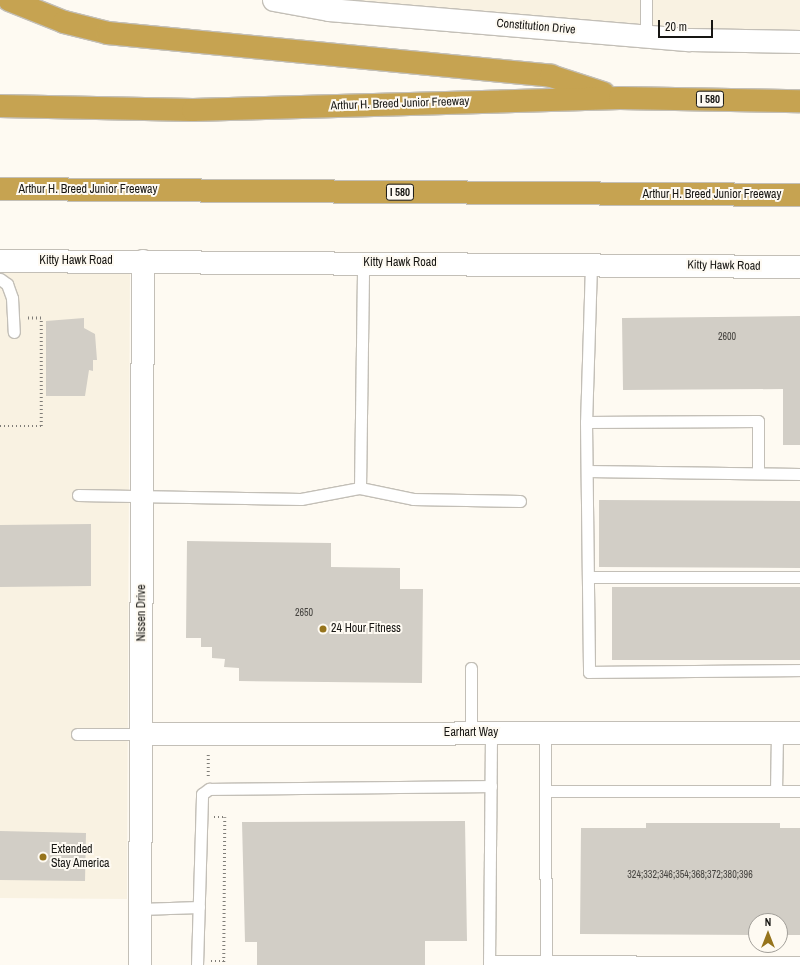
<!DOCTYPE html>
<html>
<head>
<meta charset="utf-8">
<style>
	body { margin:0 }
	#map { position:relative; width:800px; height:965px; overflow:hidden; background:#fefaf2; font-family:"Archivo Narrow",sans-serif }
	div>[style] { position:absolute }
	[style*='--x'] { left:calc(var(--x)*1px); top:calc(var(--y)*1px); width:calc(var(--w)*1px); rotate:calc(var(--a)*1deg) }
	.built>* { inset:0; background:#f9f2e2 }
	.building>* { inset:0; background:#d2cec6 }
	.path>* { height:2.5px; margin-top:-1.25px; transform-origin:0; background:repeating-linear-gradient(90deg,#807d78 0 1px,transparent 0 4px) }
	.roads { filter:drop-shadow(1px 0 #c3bfb7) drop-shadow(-1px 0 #c3bfb7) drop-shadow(0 1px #c3bfb7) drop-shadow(0 -1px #c3bfb7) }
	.lane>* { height:11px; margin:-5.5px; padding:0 5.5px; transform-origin:5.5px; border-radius:5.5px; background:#fff }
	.street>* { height:22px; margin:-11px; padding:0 11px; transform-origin:11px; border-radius:11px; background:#fff }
	.secondary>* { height:22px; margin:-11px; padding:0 11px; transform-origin:11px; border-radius:11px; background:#fff }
	.highway>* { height:22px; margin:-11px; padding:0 11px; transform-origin:11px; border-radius:11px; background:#c6a351 }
	.dots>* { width:11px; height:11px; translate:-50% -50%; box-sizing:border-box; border:2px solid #fefaf2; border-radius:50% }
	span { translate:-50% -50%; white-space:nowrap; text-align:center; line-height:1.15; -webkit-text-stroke:4px #fefaf2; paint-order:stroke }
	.number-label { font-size:10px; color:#464440 }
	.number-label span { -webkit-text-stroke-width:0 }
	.shield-label span { padding:1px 3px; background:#fefaf2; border:1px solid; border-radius:3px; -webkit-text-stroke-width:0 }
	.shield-label { font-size:11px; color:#171613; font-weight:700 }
	.street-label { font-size:12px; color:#171613 }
	.poi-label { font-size:12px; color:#171613 }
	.left { translate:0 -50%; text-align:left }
	.north { position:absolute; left:748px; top:913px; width:40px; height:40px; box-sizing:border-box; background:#fefaf2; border:1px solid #a29f99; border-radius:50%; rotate:0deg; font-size:11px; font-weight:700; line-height:16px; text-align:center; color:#171613 }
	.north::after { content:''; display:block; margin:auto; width:14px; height:18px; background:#96741c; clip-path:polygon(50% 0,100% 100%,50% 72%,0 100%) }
	.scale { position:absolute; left:658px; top:20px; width:55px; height:18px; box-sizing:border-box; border:2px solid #171613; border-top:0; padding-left:5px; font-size:12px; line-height:14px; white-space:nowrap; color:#171613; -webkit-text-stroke:3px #fefaf2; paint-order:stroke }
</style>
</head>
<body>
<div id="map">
	<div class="built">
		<div style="clip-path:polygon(352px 0,800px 0,800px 31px,662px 30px)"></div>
		<div style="clip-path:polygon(130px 267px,127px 899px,0 898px,0 271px)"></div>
	</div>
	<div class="building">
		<div style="clip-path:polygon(800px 316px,800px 445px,783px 445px,783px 389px,623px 390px,622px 318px)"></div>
		<div style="clip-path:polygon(84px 318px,84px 328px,95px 334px,97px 360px,93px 360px,93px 371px,89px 370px,85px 396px,46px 396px,46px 321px)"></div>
		<div style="clip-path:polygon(599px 500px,800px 501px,800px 568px,599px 567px)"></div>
		<div style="clip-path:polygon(91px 524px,91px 586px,0 587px,0 525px)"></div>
		<div style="clip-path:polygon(187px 541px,331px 543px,331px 567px,400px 568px,400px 589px,423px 589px,422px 683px,239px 681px,239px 668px,224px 667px,225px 659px,212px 658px,212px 647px,201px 647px,201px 638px,186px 638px)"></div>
		<div style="clip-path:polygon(612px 587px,800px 587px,800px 660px,612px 660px)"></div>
		<div style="clip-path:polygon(465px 821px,467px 941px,425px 941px,425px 965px,257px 965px,257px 942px,245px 942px,242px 822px)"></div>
		<div style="clip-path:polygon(646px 823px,780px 823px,780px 828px,800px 828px,800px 935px,780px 935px,780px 921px,756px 921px,756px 935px,580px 934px,581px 828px,646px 828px)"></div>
		<div style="clip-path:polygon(0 831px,86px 833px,85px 881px,0 880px)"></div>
	</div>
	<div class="path">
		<div style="--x:0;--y:426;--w:41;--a:0"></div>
		<div style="--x:41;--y:426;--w:108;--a:-90"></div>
		<div style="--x:41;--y:318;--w:15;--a:180"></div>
		<div style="--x:208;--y:776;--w:23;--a:-90"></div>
		<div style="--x:214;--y:817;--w:11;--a:0"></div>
		<div style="--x:225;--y:817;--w:148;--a:90.4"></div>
		<div style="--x:211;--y:961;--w:13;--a:0"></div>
	</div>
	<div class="roads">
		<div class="lane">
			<div style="--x:646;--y:36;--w:36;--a:-90"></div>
			<div style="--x:591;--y:265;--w:157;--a:91.8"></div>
			<div style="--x:586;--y:422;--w:250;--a:89.3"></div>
			<div style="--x:589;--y:672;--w:211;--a:-0.5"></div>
			<div style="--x:0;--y:279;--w:9;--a:36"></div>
			<div style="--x:7;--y:284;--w:15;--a:70"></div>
			<div style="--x:12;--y:298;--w:34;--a:87"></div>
			<div style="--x:586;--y:422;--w:172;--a:-0.3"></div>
			<div style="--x:758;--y:421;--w:52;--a:90"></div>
			<div style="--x:587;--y:471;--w:213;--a:0.8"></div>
			<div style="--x:360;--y:488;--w:225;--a:-89.2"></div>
			<div style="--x:78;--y:495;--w:223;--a:1"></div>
			<div style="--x:301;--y:499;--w:60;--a:-10.6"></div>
			<div style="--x:360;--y:488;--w:54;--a:11.7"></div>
			<div style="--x:413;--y:499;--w:107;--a:1.1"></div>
			<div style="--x:588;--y:577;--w:212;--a:0"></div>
			<div style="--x:471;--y:668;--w:66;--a:90"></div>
			<div style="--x:545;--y:733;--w:232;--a:89.8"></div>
			<div style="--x:77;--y:734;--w:65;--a:0"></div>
			<div style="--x:546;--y:791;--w:254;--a:0"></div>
			<div style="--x:776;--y:791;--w:58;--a:-89"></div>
			<div style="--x:140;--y:909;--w:59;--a:-1.9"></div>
			<div style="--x:489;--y:961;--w:311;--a:0.2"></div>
			<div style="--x:197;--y:965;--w:171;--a:-88.3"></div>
			<div style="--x:202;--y:794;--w:9;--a:-36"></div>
			<div style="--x:209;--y:789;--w:282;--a:-0.6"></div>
			<div style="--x:489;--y:965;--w:232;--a:-89.5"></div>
		</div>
		<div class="street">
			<div style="--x:274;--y:0;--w:56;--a:10.3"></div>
			<div style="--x:329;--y:10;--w:362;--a:4.8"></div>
			<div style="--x:690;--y:40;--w:110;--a:1"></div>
			<div style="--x:142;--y:734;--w:658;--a:-0.09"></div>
			<div style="--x:140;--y:965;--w:704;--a:-89.76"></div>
		</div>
		<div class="secondary">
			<div style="--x:0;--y:261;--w:800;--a:0.43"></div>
		</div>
		<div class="highway">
			<div style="--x:9;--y:0;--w:59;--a:21.8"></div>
			<div style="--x:64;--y:22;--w:45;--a:14"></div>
			<div style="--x:108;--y:33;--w:445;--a:5.5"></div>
			<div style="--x:551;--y:76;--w:55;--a:18.1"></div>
			<div style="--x:0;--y:106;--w:193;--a:1.2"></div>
			<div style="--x:193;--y:110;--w:427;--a:-1.6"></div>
			<div style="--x:620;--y:98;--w:180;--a:1"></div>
			<div style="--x:0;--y:189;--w:800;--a:0.43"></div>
		</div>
	</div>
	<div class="dots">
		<div style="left:323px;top:629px;background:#96741c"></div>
		<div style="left:43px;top:857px;background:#96741c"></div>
	</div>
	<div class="number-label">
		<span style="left:727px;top:337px">2600</span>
		<span style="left:304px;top:613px">2650</span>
		<span style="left:690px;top:875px">324;332;346;354;368;372;380;396</span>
	</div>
	<div class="shield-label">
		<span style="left:710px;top:99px">I 580</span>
		<span style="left:400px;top:192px">I 580</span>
	</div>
	<div class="street-label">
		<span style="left:536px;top:27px;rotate:5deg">Constitution Drive</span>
		<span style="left:400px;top:104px;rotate:-2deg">Arthur H. Breed Junior Freeway</span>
		<span style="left:88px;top:190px">Arthur H. Breed Junior Freeway</span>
		<span style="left:712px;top:195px">Arthur H. Breed Junior Freeway</span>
		<span style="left:76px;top:261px">Kitty Hawk Road</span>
		<span style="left:400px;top:263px">Kitty Hawk Road</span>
		<span style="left:724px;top:266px;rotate:1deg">Kitty Hawk Road</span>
		<span style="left:142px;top:613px;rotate:-90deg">Nissen Drive</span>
		<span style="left:471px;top:733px">Earhart Way</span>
	</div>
	<div class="poi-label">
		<span class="left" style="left:331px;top:629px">24 Hour Fitness</span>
		<span class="left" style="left:51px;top:857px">Extended<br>Stay America</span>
	</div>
	<div class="north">N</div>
	<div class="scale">20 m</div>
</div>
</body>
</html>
